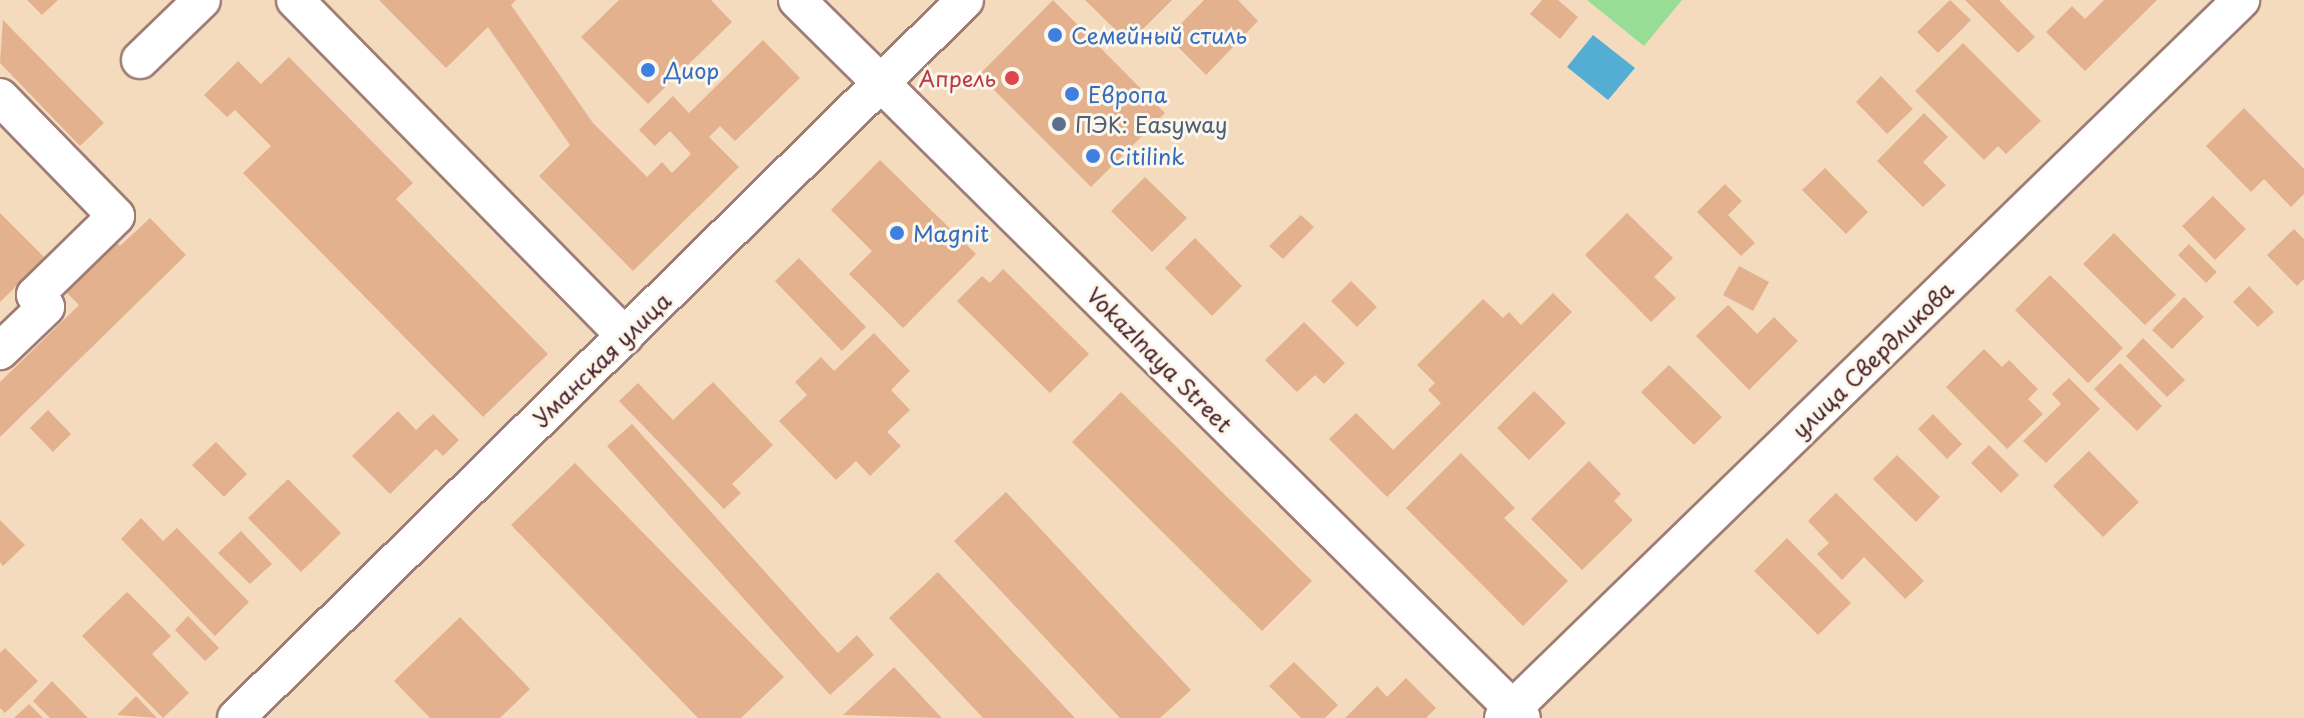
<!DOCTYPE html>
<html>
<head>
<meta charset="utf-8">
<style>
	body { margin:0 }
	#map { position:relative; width:2304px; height:718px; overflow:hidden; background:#f4dbbe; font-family:"Playpen Sans",sans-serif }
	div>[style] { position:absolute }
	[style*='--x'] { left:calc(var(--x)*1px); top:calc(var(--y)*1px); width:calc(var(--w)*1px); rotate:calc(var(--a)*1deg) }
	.green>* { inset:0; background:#97dd96 }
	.water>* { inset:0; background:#54add2 }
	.building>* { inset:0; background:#e3b18e }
	.roads { filter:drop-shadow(2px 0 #9f7d74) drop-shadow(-2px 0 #9f7d74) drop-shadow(0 2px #9f7d74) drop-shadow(0 -2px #9f7d74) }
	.minor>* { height:36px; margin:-18px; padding:0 18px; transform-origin:18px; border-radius:18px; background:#fff }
	.dots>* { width:22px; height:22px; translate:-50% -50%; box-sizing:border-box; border:4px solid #fbf7ec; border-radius:50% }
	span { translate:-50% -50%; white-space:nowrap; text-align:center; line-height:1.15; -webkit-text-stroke:6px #fbf7ec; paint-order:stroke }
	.shop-label { font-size:22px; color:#366cbe }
	.left { translate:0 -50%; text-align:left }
	.health-label { font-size:22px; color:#be3a42 }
	.right { translate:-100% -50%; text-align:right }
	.service-label { font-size:22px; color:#4e5e75 }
	.street-label { font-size:22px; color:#4a1f2b }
</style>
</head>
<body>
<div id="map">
	<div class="green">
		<div style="clip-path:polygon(1587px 0,1682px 0,1644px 46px)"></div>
	</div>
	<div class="water">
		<div style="clip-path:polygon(1593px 35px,1635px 68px,1608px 100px,1567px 67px)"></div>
	</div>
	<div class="building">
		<div style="clip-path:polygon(27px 0,58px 0,42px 15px)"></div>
		<div style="clip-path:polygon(379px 0,516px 0,511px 5px,593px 123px,647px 177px,662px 162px,672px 173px,691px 154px,670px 131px,655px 146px,639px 130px,673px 96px,689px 113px,763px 40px,800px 78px,735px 141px,720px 126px,709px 137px,739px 167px,633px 271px,539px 176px,570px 145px,488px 27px,446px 68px)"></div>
		<div style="clip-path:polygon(619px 0,711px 0,732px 22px,648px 104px,581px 37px)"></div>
		<div style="clip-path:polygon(1053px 0,1165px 113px,1091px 187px,979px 75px)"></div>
		<div style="clip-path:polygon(1085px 0,1172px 0,1129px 43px)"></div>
		<div style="clip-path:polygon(1204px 0,1238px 0,1258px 21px,1206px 75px,1168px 37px)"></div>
		<div style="clip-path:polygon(1542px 0,1558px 0,1578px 17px,1560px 39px,1530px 14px)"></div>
		<div style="clip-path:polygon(1950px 0,1971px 20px,1938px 53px,1917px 32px)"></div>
		<div style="clip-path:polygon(1965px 0,1999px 0,2035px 37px,2018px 53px)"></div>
		<div style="clip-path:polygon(2104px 0,2157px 0,2085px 71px,2046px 32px,2072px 6px,2085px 19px)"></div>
		<div style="clip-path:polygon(3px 20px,104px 123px,80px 146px,0 63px)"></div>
		<div style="clip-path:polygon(1963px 43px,2041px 121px,2006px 154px,1998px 146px,1984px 160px,1915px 91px)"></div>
		<div style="clip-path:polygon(289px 57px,413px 183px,396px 199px,548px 354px,483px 417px,243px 173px,271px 146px,235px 110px,227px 117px,204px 95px,238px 61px,261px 84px)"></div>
		<div style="clip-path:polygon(1881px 76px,1913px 109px,1887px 134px,1856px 102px)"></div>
		<div style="clip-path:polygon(2244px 108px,2304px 169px,2304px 194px,2291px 207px,2264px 179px,2251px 192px,2206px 146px)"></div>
		<div style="clip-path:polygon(1924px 113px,1948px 137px,1923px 162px,1946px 185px,1923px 207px,1877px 161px)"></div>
		<div style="clip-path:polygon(880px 160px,976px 254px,903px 328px,849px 274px,872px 251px,831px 210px)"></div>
		<div style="clip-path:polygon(1825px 168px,1868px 212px,1846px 234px,1802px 190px)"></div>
		<div style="clip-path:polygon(1145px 177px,1187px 218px,1152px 252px,1111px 211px)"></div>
		<div style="clip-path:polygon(1725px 184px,1742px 201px,1728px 215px,1755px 243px,1741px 256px,1697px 212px)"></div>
		<div style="clip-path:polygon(2213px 196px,2246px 229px,2215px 260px,2182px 226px)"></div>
		<div style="clip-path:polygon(0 213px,45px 258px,0 302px)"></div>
		<div style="clip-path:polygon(1627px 213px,1673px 258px,1654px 277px,1676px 298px,1651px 322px,1585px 255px)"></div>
		<div style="clip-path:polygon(1301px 215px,1314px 227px,1283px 259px,1269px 246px)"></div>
		<div style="clip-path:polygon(150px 218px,186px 255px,0 437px,0 382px,79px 305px,62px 288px,112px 238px,120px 246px)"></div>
		<div style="clip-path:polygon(2294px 229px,2304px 239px,2304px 279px,2297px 286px,2267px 255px)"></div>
		<div style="clip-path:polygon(2114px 233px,2176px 295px,2145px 325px,2083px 264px)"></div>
		<div style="clip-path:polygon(1195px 238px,1242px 286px,1212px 316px,1165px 268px)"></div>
		<div style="clip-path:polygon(2189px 244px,2217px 272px,2206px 283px,2178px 255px)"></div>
		<div style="clip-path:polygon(799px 258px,866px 327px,842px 351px,775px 281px)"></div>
		<div style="clip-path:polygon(1739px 266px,1769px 282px,1753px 311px,1723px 295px)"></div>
		<div style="clip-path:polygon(1003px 269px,1089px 354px,1050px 393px,957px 301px,982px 276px,990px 283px)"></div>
		<div style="clip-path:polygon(2050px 275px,2123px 348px,2088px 383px,2015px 310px)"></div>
		<div style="clip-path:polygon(1351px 281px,1377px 307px,1357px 327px,1331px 301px)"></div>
		<div style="clip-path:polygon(2249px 286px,2274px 312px,2258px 327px,2233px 302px)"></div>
		<div style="clip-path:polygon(1553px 293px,1572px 312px,1387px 497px,1329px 439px,1356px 413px,1393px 450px,1441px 403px,1428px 390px,1435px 383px,1417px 365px,1483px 299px,1503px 318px,1509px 312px,1521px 325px)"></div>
		<div style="clip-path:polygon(2184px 297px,2204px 317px,2172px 349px,2152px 330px)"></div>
		<div style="clip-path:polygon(1728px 305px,1757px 334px,1774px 317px,1798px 341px,1749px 390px,1696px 336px)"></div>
		<div style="clip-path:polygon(1304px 322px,1345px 363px,1324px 384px,1315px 375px,1297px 392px,1265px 360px)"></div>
		<div style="clip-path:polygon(874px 333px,910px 371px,891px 390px,910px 410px,887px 432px,901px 446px,870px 476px,856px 461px,836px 480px,779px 421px,807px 395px,795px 382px,821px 357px,834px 371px)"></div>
		<div style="clip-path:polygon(2143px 338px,2185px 380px,2167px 397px,2126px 356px)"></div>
		<div style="clip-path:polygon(1984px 349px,2002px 367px,2009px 360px,2038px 389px,2028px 399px,2043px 414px,2007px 449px,1946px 387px)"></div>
		<div style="clip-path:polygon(2120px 363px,2162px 406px,2137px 431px,2094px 389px)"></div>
		<div style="clip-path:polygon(1669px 365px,1722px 417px,1694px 445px,1641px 392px)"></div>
		<div style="clip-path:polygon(2069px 378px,2100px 409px,2046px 463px,2023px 441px,2061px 404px,2052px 394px)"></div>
		<div style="clip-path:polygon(713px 382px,773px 445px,732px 484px,741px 493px,724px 509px,619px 401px,638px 383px,673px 420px)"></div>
		<div style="clip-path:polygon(1534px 391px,1566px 423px,1529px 460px,1497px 428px)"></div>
		<div style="clip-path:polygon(1121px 392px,1312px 581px,1262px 631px,1072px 442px)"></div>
		<div style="clip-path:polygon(48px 410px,71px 434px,53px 452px,30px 428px)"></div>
		<div style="clip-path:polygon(398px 411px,416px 430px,433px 414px,459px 440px,443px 456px,436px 449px,390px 494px,352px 456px)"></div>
		<div style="clip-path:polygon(1933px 414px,1962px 444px,1947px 459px,1918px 429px)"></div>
		<div style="clip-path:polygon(632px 424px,838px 653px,857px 635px,874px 655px,830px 695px,607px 446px)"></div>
		<div style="clip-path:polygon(216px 442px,247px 474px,224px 497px,192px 465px)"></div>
		<div style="clip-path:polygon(1989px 445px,2019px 475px,2001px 493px,1971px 463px)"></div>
		<div style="clip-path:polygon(2089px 451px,2139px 502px,2103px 537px,2053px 486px)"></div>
		<div style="clip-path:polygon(1461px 453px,1515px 508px,1504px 518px,1568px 581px,1523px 626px,1406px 508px)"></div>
		<div style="clip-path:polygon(1897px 455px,1940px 497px,1916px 522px,1873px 479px)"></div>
		<div style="clip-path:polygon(1589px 461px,1621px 494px,1614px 501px,1633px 520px,1582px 570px,1531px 519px)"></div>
		<div style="clip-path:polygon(575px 463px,784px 677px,741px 718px,698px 718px,511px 525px)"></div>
		<div style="clip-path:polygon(288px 479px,341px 533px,301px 572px,248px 518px)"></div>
		<div style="clip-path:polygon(1006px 492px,1191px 690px,1160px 718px,1120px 718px,954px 541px)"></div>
		<div style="clip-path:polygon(1836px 493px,1924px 581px,1905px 599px,1864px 557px,1842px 580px,1817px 554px,1829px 543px,1808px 521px)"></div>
		<div style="clip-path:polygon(141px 518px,163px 541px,177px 528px,249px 602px,215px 636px,121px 539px)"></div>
		<div style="clip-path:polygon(0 520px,25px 545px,3px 566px,0 562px)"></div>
		<div style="clip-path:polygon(241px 531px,272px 564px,250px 584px,218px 553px)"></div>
		<div style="clip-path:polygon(1787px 538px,1851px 603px,1818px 635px,1754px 571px)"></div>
		<div style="clip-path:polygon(938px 572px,1075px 718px,983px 718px,889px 618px)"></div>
		<div style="clip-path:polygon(127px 592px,171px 636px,152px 654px,189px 693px,163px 718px,82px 636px)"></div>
		<div style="clip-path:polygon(188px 616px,219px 648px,205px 661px,175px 630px)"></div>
		<div style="clip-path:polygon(460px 617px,530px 689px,500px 718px,430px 718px,394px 681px)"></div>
		<div style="clip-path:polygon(5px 648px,38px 681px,5px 713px,0 708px,0 653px)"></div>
		<div style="clip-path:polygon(1294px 662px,1338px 705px,1325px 718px,1301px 718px,1269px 686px)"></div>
		<div style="clip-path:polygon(894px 667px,942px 718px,843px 715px)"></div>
		<div style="clip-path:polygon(1406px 678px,1436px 708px,1426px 718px,1345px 718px,1377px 686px,1387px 697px)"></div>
		<div style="clip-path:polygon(52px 681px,88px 718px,50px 718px,33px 701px)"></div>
		<div style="clip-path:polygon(136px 696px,157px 718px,117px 715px)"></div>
		<div style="clip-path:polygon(29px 704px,43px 718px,14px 718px)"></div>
	</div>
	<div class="roads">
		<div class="minor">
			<div style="--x:295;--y:0;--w:471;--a:45.5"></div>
			<div style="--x:797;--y:0;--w:1020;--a:44.72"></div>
			<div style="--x:140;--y:60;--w:86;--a:-44.1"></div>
			<div style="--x:0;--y:97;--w:166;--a:45.7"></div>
			<div style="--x:116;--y:216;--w:113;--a:135.7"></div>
			<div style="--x:35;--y:295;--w:16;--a:47"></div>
			<div style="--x:46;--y:307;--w:64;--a:136.3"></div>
			<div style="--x:236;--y:718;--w:1023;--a:-44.56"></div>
			<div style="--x:1503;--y:718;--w:1030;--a:-44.21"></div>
		</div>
	</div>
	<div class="dots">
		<div style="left:1055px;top:35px;background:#3f7fe0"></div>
		<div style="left:648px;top:70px;background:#3f7fe0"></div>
		<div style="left:1012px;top:78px;background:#e0444e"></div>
		<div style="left:1072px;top:94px;background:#3f7fe0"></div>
		<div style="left:1059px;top:124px;background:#5c6f8a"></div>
		<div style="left:1093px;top:156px;background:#3f7fe0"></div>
		<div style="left:897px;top:233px;background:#3f7fe0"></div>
	</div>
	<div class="shop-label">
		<span class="left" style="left:1071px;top:35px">Семейный стиль</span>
		<span class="left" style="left:664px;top:70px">Диор</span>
		<span class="left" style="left:1088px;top:94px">Европа</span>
		<span class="left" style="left:1109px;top:156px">Citilink</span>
		<span class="left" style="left:913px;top:233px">Magnit</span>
	</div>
	<div class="health-label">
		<span class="right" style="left:996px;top:78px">Апрель</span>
	</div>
	<div class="service-label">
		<span class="left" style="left:1075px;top:124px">ПЭК: Easyway</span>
	</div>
	<div class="street-label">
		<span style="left:601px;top:359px;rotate:-44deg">Уманская улица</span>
		<span style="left:1160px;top:359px;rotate:45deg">Vokazlnaya Street</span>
		<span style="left:1872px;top:359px;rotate:-44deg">улица Свердликова</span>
	</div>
</div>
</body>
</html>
